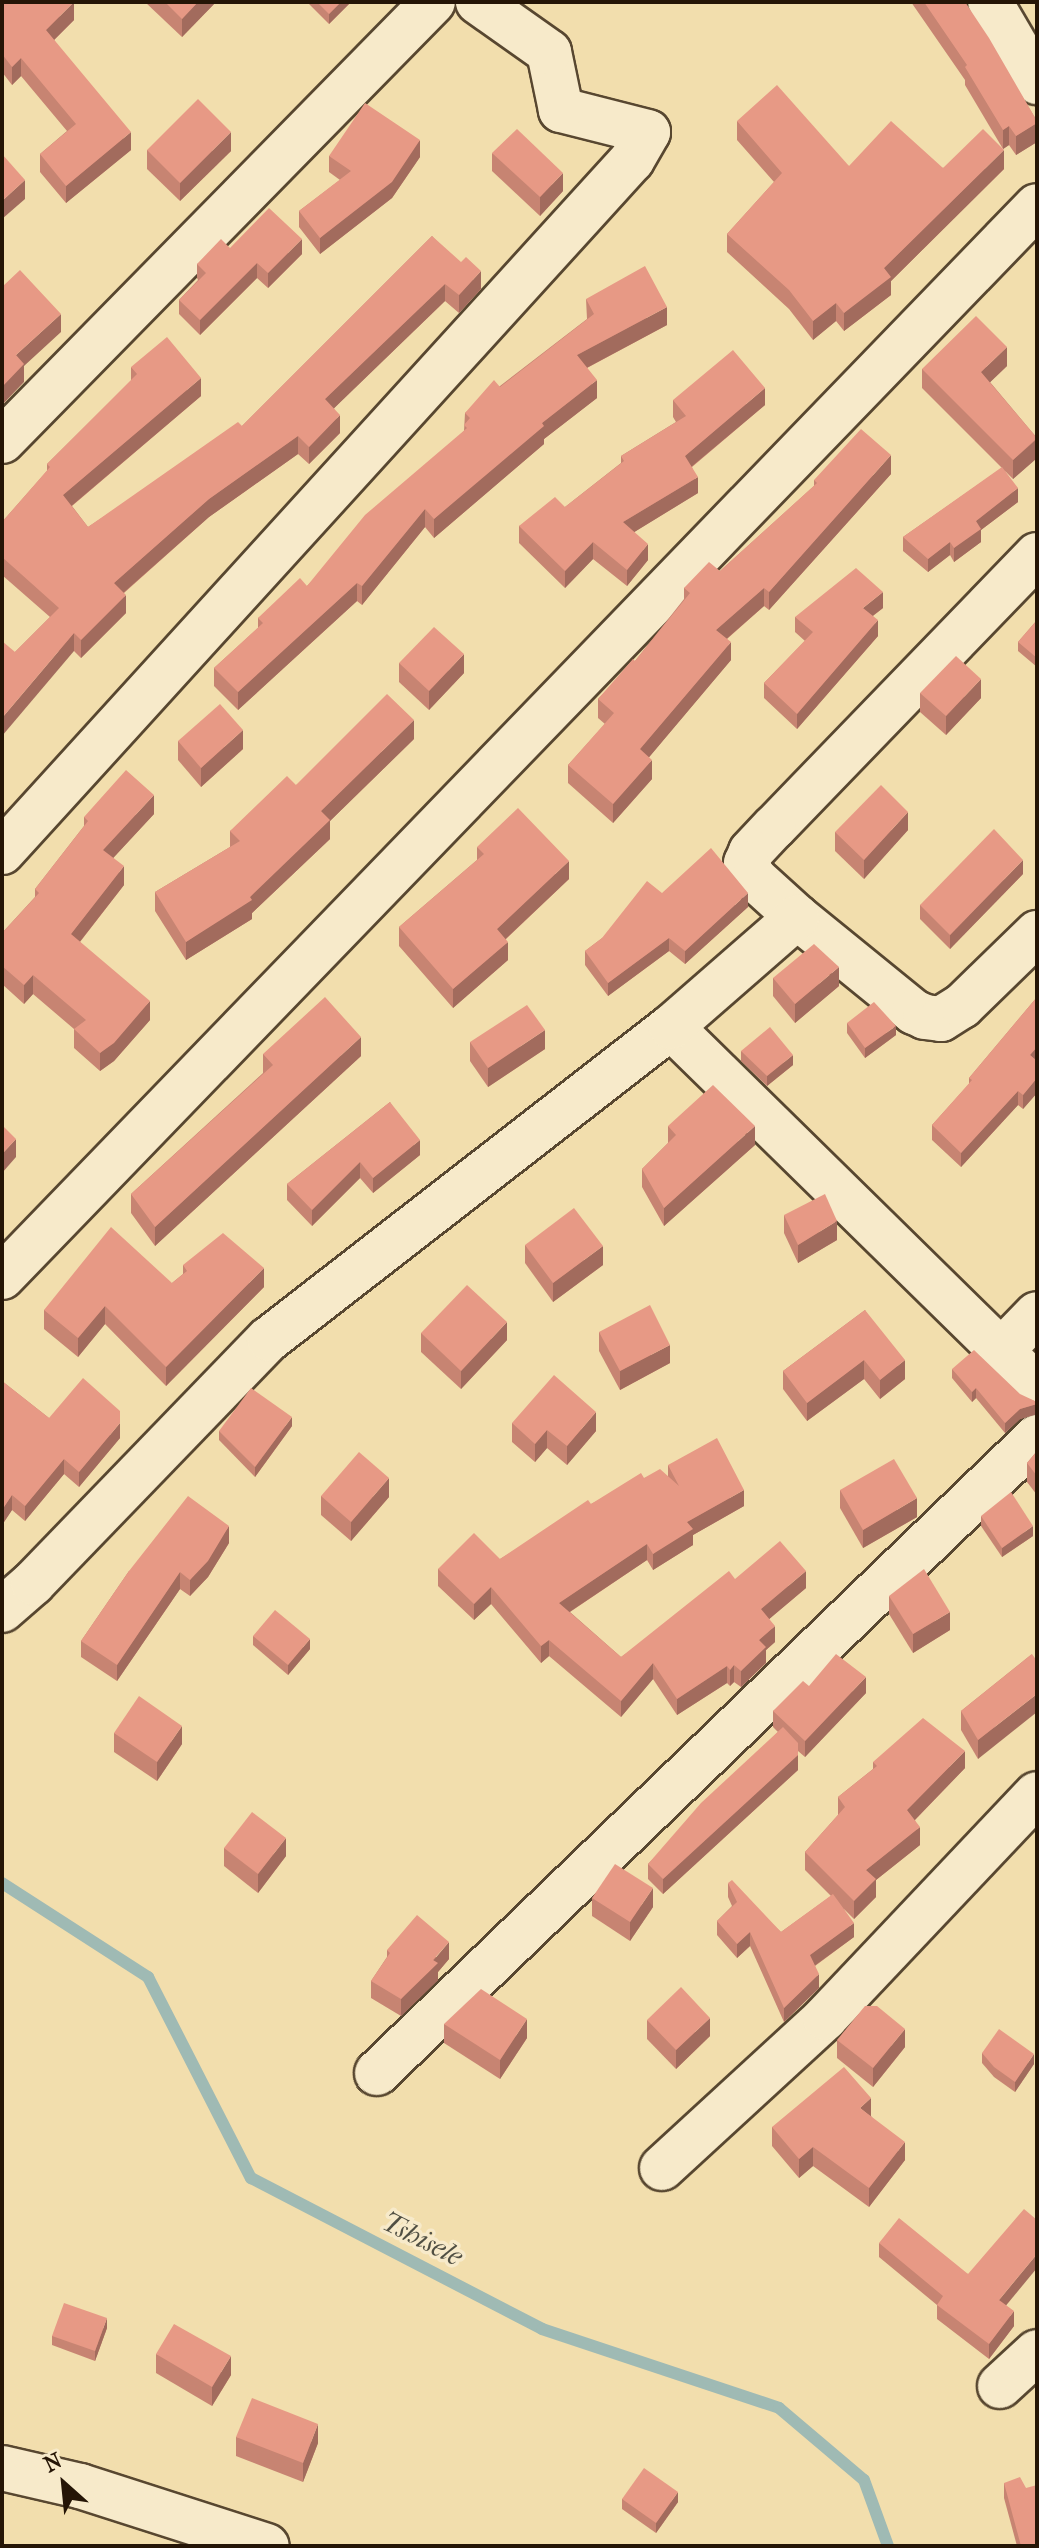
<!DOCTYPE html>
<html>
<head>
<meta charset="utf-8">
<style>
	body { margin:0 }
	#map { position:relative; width:1039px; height:2548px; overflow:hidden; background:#f2dead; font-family:"IM FELL French Canon",serif }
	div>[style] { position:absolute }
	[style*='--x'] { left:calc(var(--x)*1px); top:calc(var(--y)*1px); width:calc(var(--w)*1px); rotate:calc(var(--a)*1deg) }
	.stream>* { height:12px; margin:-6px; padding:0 6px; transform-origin:6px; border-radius:6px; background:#9fbab4 }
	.roads { filter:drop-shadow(2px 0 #584730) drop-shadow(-2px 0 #584730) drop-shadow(0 2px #584730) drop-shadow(0 -2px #584730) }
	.minor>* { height:44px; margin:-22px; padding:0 22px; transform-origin:22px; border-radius:22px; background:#f7eaca }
	.wall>* { inset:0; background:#c78472 }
	.shaded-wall>* { inset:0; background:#a26b5d }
	.building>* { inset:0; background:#e79985 }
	span { translate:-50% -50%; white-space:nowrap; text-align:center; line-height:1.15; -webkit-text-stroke:7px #f7eaca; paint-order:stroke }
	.water-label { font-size:28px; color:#504f43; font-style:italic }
	.frame { position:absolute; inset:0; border:4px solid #251506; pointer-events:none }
	.north { position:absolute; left:24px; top:2444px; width:80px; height:80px; -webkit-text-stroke:6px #f7eaca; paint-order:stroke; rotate:333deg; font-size:22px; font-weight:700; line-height:32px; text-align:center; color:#251506 }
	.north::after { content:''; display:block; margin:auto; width:28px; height:36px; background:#251506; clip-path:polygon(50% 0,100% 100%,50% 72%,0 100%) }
</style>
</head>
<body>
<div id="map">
	<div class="stream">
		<div style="--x:2;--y:1883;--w:174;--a:32.8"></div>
		<div style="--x:148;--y:1977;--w:226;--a:62.9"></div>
		<div style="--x:251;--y:2178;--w:328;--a:27.4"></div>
		<div style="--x:542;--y:2329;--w:250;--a:18.4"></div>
		<div style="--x:779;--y:2408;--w:111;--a:40.3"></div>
		<div style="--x:864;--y:2480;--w:70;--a:70"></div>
	</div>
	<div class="roads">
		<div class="minor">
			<div style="--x:990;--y:2;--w:93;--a:59.6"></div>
			<div style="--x:2;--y:441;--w:615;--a:-45.53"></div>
			<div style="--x:1037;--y:555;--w:378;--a:134"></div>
			<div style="--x:774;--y:827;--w:34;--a:133"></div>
			<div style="--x:751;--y:852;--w:12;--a:114"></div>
			<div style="--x:746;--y:863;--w:17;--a:62"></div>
			<div style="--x:754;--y:878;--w:58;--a:42.2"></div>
			<div style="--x:797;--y:917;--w:151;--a:39.1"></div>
			<div style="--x:914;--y:1012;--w:12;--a:24"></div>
			<div style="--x:925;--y:1017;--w:16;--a:7"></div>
			<div style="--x:941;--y:1019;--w:25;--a:-32"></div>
			<div style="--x:962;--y:1006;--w:105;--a:-44.2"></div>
			<div style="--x:2;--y:852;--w:936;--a:-47.69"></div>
			<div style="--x:632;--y:160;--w:32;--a:-60"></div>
			<div style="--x:648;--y:132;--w:90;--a:-165.8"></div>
			<div style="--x:561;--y:110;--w:59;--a:-101.7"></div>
			<div style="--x:549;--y:52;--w:87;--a:-144.8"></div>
			<div style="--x:671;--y:1027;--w:513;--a:44.45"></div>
			<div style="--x:2;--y:1277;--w:1489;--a:-45.98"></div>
			<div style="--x:1002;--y:1350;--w:50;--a:-45.8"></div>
			<div style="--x:2;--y:1610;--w:41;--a:-41.1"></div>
			<div style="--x:33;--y:1583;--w:339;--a:-46"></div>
			<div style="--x:269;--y:1339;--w:509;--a:-37.82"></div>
			<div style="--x:671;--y:1027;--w:167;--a:-41.1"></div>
			<div style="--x:377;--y:2073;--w:917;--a:-43.94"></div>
			<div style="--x:662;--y:2168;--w:222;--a:-42.6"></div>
			<div style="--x:825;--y:2018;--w:308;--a:-46.6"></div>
			<div style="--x:1000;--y:2386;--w:50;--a:-42.6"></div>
			<div style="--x:2;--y:2468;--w:80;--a:13"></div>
			<div style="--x:80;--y:2486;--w:196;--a:17.8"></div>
		</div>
	</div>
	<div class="wall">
		<div style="clip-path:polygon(2px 2px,74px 20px,54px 40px,131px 150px,66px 203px,40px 172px,40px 154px,67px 131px,21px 76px,12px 85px,2px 72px)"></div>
		<div style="clip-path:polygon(145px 2px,216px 2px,182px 37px)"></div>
		<div style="clip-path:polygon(307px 2px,351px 2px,329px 24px)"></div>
		<div style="clip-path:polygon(911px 2px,965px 2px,1037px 121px,1037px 142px,1016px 155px,1009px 145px,1003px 149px,965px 85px,965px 80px)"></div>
		<div style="clip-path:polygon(737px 121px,849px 166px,1004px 169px,891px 281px,891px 295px,844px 331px,836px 321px,813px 340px,789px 309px,727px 252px,727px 234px,774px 182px,737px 140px)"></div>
		<div style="clip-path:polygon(147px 150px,231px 151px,180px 201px,147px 169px)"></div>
		<div style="clip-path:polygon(492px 153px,563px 191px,540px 216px,492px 171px)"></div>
		<div style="clip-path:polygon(329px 156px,420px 157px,392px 198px,320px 254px,299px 227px,299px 211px,340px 180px,329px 172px)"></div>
		<div style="clip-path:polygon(432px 236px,481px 289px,459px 313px,445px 301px,334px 408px,340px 433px,309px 464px,298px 454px,209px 517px,124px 593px,126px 613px,81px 658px,74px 651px,15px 652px,50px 617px,2px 575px,2px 522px,47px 471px,47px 464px,131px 381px,131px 367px,201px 396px,72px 506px,88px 527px,242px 426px)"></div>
		<div style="clip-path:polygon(230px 248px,302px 254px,268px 288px,257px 278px,200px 335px,179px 314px,179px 300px,198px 280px,197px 278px,197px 264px)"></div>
		<div style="clip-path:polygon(586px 299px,667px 325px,587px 368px,597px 398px,544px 439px,544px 444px,434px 538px,425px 527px,362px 605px,357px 601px,238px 710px,214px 686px,214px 668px,258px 628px,258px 618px,307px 586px,464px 431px,465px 413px,587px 319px)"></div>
		<div style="clip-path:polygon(1007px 366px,990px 382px,1037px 438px,1037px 458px,1013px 479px,1005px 471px,1018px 502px,981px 530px,981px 542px,954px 562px,950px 555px,928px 572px,903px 551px,903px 537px,1002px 468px,922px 388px,922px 369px)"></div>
		<div style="clip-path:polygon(673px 400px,765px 405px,692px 467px,698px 493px,634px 532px,648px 560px,627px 586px,593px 559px,565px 588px,519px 543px,519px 526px,565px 507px,621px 463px,621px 456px,676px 422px,673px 417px)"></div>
		<div style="clip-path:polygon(891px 474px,769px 610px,764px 606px,727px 639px,731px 660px,649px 757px,652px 779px,613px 823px,568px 783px,568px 765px,605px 724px,598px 718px,598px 699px,635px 661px,684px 599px,684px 588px,720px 571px,814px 486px,814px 480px)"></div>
		<div style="clip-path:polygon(883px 608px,873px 616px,878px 636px,797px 729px,764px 698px,764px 683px,805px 641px,795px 632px,795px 617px)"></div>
		<div style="clip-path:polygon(1037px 620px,1037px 667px,1018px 651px,1018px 642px)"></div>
		<div style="clip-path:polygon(399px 663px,464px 673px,429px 710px,399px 682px)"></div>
		<div style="clip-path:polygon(920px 693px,981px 698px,946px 735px,920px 712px)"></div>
		<div style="clip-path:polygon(414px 739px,330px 821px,330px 839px,252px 913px,252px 919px,186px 960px,155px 911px,155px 892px,230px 847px,230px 831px,296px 785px)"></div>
		<div style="clip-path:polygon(178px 741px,243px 749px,201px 787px,178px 760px)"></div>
		<div style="clip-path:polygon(154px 814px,113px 858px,124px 885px,80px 942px,150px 1020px,114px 1061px,100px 1071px,74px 1048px,74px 1029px,33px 994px,24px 1004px,2px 984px,2px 933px,35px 897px,35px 889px,84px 826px,84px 817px)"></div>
		<div style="clip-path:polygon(908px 830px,864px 879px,835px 851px,835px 832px)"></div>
		<div style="clip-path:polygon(477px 847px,569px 879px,506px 939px,508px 960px,453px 1008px,399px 946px,399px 927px,477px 860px)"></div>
		<div style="clip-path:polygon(1023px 874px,950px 949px,920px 919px,920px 905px)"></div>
		<div style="clip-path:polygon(662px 893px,748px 907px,685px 964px,669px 951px,608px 996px,585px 965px,585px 951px)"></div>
		<div style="clip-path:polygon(773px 978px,839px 986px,795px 1023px,773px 996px)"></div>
		<div style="clip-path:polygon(1037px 997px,1037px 1093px,1023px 1109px,1018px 1105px,961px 1167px,932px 1140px,932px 1125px,969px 1084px,969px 1078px)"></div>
		<div style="clip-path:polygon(847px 1023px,896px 1035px,865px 1058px,847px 1033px)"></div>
		<div style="clip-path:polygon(470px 1042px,545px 1049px,488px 1087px,470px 1061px)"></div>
		<div style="clip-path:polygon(741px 1051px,793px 1065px,767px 1086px,741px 1061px)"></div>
		<div style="clip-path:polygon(263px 1054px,361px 1056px,155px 1246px,131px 1213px,131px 1194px,263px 1073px)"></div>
		<div style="clip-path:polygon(390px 1102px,420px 1155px,373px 1193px,360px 1178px,312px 1226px,287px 1200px,287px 1184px)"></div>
		<div style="clip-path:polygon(668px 1126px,755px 1145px,664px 1226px,642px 1187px,642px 1169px,668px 1143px)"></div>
		<div style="clip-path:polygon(784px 1215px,837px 1240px,798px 1263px,784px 1233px)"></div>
		<div style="clip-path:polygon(525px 1245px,603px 1265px,553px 1302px,525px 1263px)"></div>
		<div style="clip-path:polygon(183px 1265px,264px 1287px,166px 1386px,105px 1324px,78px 1357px,44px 1329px,44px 1310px,172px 1283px,183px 1274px)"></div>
		<div style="clip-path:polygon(865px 1310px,905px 1379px,880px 1399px,864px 1379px,807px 1421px,783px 1389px,783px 1371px)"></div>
		<div style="clip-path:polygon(599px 1332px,670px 1363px,620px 1390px,599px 1351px)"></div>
		<div style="clip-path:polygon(421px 1333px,507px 1340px,461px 1389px,421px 1352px)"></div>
		<div style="clip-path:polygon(952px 1369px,1037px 1402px,1037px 1414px,1020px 1419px,1005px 1433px,976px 1398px,972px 1402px,952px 1378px)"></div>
		<div style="clip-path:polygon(2px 1381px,49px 1418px,120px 1438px,79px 1487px,64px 1474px,25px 1521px,12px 1510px,2px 1525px)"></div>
		<div style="clip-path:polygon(512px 1423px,596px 1431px,567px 1465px,547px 1448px,535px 1462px,512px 1442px)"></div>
		<div style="clip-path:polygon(292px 1426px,255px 1477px,219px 1440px,219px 1431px)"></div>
		<div style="clip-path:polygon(1037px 1451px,1037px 1495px,1027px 1482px,1027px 1463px)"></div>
		<div style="clip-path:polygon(668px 1465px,744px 1506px,693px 1535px,693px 1545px,653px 1570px,647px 1560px,570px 1612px,621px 1657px,735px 1579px,806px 1588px,769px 1619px,775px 1642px,766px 1650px,766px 1663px,741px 1687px,734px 1682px,730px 1686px,727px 1683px,677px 1715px,653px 1679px,621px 1717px,549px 1656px,541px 1663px,491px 1604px,474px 1620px,438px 1586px,438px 1569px,500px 1559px,591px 1504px,644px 1478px,668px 1476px)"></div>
		<div style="clip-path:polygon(840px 1490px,917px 1517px,863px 1548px,840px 1508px)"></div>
		<div style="clip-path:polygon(321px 1496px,389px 1497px,351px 1541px,321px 1515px)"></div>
		<div style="clip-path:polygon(981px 1516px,1033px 1536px,1002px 1557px,981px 1526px)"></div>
		<div style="clip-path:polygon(229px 1543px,208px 1577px,190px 1596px,180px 1589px,117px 1681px,81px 1657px,81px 1641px,129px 1571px)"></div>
		<div style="clip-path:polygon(889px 1596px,950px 1630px,913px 1653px,889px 1614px)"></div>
		<div style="clip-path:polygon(253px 1636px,310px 1649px,288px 1675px,253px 1645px)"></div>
		<div style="clip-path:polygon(1032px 1654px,978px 1759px,961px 1730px,961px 1711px)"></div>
		<div style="clip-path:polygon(809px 1686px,866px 1693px,805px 1757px,798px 1751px,798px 1770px,663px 1894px,648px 1879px,648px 1864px,778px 1732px,773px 1727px,773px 1711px)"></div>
		<div style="clip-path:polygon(114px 1733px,182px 1744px,157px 1781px,114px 1752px)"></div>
		<div style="clip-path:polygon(873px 1762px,965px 1768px,915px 1820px,920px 1845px,876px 1880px,876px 1897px,854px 1919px,844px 1909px,854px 1937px,815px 1966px,819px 1988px,784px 2022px,750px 1946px,737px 1958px,717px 1935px,717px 1921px,732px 1906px,728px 1897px,728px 1883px,781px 1932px,831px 1896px,805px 1870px,805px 1852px,838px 1815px,838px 1797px,873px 1769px)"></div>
		<div style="clip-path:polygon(224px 1848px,286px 1856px,258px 1893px,224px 1866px)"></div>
		<div style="clip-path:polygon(592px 1898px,653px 1907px,630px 1941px,592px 1916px)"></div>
		<div style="clip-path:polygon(387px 1950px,449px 1959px,438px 1972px,438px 1980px,401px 2016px,371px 1998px,371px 1981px,387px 1957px)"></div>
		<div style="clip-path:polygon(647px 2020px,710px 2036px,676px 2069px,647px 2039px)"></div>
		<div style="clip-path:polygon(444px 2024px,527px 2038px,500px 2079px,444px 2043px)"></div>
		<div style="clip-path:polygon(837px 2040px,905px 2047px,873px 2087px,837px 2058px)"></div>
		<div style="clip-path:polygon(982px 2053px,1034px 2064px,1015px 2092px,994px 2077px,982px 2063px)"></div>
		<div style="clip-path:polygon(871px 2116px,905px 2160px,869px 2207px,813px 2166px,799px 2178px,772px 2146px,772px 2127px)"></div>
		<div style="clip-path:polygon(879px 2243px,968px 2274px,1006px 2305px,1014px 2326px,989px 2359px,937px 2319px,937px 2305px,879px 2257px)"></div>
		<div style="clip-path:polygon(107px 2328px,95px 2361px,52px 2345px,52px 2336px)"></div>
		<div style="clip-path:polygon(156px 2354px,231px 2375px,212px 2406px,156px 2373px)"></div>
		<div style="clip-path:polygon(236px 2437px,318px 2443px,303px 2482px,236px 2456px)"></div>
		<div style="clip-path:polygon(1004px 2483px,1026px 2488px,1037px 2546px,1017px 2546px,1004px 2498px)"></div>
		<div style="clip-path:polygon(622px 2499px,678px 2502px,656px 2533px,622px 2509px)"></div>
	</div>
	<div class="shaded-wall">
		<div style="clip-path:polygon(74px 2px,74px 20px,46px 48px,46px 30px)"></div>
		<div style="clip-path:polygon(198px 2px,216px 2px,182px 37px,182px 19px)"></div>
		<div style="clip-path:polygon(341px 2px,351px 2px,329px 24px,329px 14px)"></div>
		<div style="clip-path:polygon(21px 58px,21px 76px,12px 85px,12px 67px)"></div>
		<div style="clip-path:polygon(1037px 123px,1037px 142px,1016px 155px,1016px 136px)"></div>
		<div style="clip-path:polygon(1009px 126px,1009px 145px,1003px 149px,1003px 130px)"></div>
		<div style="clip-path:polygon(131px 132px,131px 150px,66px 203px,66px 186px)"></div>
		<div style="clip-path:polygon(231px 132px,231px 151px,180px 201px,180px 183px)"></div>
		<div style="clip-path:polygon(420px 140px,420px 157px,392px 198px,320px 254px,320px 238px)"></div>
		<div style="clip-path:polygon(1004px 150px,1004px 169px,891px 281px,891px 295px,844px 331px,844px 313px,884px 268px)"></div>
		<div style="clip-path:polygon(563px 173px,563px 191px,540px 216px,540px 197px)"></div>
		<div style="clip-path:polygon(25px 180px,25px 199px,2px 219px,2px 201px)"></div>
		<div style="clip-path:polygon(302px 239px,302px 254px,268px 288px,268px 273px)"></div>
		<div style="clip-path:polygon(257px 263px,257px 278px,200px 335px,200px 320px)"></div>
		<div style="clip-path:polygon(481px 271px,481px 289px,459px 313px,459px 295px)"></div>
		<div style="clip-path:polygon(445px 284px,445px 301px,325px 417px,325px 399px)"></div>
		<div style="clip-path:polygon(836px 303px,836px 321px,813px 340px,813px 321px)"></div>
		<div style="clip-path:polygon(667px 307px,667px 325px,577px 373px,577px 355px)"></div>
		<div style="clip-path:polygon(61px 314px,61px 332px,24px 366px,24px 382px,2px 405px,2px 387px,16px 355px)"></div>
		<div style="clip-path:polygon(1007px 347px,1007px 366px,981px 391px,981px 372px)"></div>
		<div style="clip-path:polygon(201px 378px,201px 396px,63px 513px,63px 495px)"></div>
		<div style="clip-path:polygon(597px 380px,597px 398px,544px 439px,544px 444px,434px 538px,434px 519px,542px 423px)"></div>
		<div style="clip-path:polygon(765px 388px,765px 405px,685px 472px,685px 456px)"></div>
		<div style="clip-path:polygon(340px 415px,340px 433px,309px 464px,309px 447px)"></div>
		<div style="clip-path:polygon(298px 436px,298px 454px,209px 517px,114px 601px,114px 583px,209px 499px)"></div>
		<div style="clip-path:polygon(1037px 439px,1037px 458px,1013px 479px,1013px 460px)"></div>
		<div style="clip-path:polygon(891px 455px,891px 474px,769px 610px,769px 592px)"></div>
		<div style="clip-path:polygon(698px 477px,698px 493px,623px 539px,623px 522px)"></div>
		<div style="clip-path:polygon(1018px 488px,1018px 502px,981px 530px,981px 542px,954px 562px,954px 548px,976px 521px)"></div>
		<div style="clip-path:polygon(425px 509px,425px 527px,362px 605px,362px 586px)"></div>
		<div style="clip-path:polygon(593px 542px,593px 559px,565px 588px,565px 571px)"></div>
		<div style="clip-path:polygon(950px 542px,950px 555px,928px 572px,928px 559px)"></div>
		<div style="clip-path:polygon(648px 544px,648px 560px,627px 586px,627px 570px)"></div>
		<div style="clip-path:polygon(357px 583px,357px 601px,238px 710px,238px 692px)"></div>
		<div style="clip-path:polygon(764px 588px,764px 606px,716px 648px,716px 630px)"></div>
		<div style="clip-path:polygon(883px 592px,883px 608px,863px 623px,863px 608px)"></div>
		<div style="clip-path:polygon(126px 595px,126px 613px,81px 658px,81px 640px)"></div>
		<div style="clip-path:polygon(878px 620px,878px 636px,797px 729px,797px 714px)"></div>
		<div style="clip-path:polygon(74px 633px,74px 651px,2px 736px,2px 718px)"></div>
		<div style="clip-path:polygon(731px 642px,731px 660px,640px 768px,640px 749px)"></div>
		<div style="clip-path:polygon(464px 654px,464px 673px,429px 710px,429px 691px)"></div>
		<div style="clip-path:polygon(981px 679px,981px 698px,946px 735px,946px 716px)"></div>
		<div style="clip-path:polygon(414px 720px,414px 739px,330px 821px,330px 839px,252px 913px,252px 919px,186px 960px,186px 942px,250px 897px,321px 811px)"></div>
		<div style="clip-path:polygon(243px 730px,243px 749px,201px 787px,201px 768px)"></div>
		<div style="clip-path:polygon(652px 760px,652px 779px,613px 823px,613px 804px)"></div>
		<div style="clip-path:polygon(154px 795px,154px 814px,103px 869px,103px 850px)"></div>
		<div style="clip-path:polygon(908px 812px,908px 830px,864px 879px,864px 860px)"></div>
		<div style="clip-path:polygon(1023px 860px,1023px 874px,950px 949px,950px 935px)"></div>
		<div style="clip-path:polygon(569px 861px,569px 879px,497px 947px,497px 929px)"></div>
		<div style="clip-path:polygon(124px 866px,124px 885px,71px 953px,71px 934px)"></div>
		<div style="clip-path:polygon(748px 893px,748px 907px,685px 964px,685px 951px)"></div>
		<div style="clip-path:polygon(669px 938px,669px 951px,608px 996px,608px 983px)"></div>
		<div style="clip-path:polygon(508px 942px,508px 960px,453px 1008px,453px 989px)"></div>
		<div style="clip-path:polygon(839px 967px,839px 986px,795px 1023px,795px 1004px)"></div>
		<div style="clip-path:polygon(33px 975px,33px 994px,24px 1004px,24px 985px)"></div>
		<div style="clip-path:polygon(150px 1001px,150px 1020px,114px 1061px,100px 1071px,100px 1053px)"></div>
		<div style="clip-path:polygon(896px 1026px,896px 1035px,865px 1058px,865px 1048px)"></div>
		<div style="clip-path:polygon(545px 1030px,545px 1049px,488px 1087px,488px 1068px)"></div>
		<div style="clip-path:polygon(361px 1037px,361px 1056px,155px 1246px,155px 1227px)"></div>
		<div style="clip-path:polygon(1037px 1047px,1037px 1061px,1030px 1055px)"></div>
		<div style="clip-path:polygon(793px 1055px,793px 1065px,767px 1086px,767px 1076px)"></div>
		<div style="clip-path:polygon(1037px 1078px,1037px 1093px,1023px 1109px,1023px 1095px)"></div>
		<div style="clip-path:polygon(1018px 1091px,1018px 1105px,961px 1167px,961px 1153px)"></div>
		<div style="clip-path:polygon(755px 1126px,755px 1145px,664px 1226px,664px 1208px)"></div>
		<div style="clip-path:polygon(16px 1139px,16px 1157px,2px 1173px,2px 1154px)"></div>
		<div style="clip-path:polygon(420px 1140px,420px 1155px,373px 1193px,373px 1178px)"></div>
		<div style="clip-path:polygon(360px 1162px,360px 1178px,312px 1226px,312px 1210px)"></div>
		<div style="clip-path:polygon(837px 1221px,837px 1240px,798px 1263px,798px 1245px)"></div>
		<div style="clip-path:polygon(603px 1246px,603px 1265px,553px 1302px,553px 1283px)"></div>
		<div style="clip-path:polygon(264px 1268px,264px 1287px,166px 1386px,166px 1367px)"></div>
		<div style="clip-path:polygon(105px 1306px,105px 1324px,78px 1357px,78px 1338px)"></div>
		<div style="clip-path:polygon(507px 1322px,507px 1340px,461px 1389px,461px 1371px)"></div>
		<div style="clip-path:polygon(670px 1345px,670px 1363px,620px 1390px,620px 1371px)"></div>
		<div style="clip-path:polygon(864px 1360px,864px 1379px,807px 1421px,807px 1403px)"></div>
		<div style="clip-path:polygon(905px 1360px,905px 1379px,880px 1399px,880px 1380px)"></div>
		<div style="clip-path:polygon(976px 1388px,976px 1398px,972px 1402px,972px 1392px)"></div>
		<div style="clip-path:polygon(1037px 1404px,1037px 1414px,1020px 1419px,1005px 1433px,1005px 1423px,1020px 1409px)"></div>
		<div style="clip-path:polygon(596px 1412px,596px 1431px,567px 1465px,567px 1446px)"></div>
		<div style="clip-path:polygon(292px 1417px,292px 1426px,255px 1477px,255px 1467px)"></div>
		<div style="clip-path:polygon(120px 1423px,120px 1438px,79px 1487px,79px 1472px)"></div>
		<div style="clip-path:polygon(547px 1430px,547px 1448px,535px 1462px,535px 1444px)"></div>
		<div style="clip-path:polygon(64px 1459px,64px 1474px,25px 1521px,25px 1506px)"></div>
		<div style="clip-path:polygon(389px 1478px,389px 1497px,351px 1541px,351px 1522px)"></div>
		<div style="clip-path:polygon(744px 1490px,744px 1506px,693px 1535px,693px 1545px,653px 1570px,653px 1554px,687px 1522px)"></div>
		<div style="clip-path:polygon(12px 1495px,12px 1510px,2px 1525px,2px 1510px)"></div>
		<div style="clip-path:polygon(917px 1498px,917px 1517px,863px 1548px,863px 1530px)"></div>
		<div style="clip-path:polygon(229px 1526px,229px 1543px,208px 1577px,190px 1596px,190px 1580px)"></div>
		<div style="clip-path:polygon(1033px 1526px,1033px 1536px,1002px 1557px,1002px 1548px)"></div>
		<div style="clip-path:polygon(647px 1544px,647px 1560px,559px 1619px,559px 1603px)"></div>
		<div style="clip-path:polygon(806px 1571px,806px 1588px,761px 1626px,761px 1609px)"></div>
		<div style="clip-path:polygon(180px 1572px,180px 1589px,117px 1681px,117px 1665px)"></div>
		<div style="clip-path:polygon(491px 1587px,491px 1604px,474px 1620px,474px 1604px)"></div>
		<div style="clip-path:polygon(950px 1612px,950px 1630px,913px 1653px,913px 1634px)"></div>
		<div style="clip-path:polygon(775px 1626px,775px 1642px,766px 1650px,766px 1663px,741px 1687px,741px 1671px,759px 1640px)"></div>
		<div style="clip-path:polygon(310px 1639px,310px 1649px,288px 1675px,288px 1665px)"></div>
		<div style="clip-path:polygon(549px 1640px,549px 1656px,541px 1663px,541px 1646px)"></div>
		<div style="clip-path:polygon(653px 1663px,653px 1679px,621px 1717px,621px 1701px)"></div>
		<div style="clip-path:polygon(734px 1665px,734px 1682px,730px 1686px,730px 1670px)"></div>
		<div style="clip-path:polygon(727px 1666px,727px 1683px,677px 1715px,677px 1699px)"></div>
		<div style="clip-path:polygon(866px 1677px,866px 1693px,805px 1757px,805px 1741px)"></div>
		<div style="clip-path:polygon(1037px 1694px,1037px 1712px,978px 1759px,978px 1740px)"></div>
		<div style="clip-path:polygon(182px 1726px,182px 1744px,157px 1781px,157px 1762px)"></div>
		<div style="clip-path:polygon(965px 1751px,965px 1768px,907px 1828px,907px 1810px)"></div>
		<div style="clip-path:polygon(798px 1755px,798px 1770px,663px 1894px,663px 1879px)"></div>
		<div style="clip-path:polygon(920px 1827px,920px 1845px,876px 1880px,876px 1897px,854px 1919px,854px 1901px,866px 1870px)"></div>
		<div style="clip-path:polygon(286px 1838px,286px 1856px,258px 1893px,258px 1874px)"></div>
		<div style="clip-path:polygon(653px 1888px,653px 1907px,630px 1941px,630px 1922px)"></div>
		<div style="clip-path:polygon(854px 1923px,854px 1937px,810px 1969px,810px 1955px)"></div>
		<div style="clip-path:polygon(750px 1932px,750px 1946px,737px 1958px,737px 1944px)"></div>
		<div style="clip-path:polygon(449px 1942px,449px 1959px,438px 1972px,438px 1980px,401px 2016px,401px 1999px)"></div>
		<div style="clip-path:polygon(819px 1974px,819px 1988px,784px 2022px,784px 2008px)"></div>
		<div style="clip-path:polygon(710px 2018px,710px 2036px,676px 2069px,676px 2050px)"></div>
		<div style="clip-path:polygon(527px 2019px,527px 2038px,500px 2079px,500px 2060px)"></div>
		<div style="clip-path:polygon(905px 2029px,905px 2047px,873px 2087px,873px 2068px)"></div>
		<div style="clip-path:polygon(1034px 2054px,1034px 2064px,1015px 2092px,1015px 2082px)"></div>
		<div style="clip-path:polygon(871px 2098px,871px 2117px,860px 2108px)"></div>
		<div style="clip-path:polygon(905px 2142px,905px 2160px,869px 2207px,869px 2188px)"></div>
		<div style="clip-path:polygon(813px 2147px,813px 2166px,799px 2178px,799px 2159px)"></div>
		<div style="clip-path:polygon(1037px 2254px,1037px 2268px,999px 2314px,999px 2300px)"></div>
		<div style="clip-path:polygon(1014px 2311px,1014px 2326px,989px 2359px,989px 2344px)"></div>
		<div style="clip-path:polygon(107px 2318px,107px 2328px,95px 2361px,95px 2351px)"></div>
		<div style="clip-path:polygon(231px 2356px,231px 2375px,212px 2406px,212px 2387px)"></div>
		<div style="clip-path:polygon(318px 2424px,318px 2443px,303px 2482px,303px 2463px)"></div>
		<div style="clip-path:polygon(678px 2492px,678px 2502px,656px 2533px,656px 2523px)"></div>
	</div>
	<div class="building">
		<div style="clip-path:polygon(2px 2px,74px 2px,46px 30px,131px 132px,66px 186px,40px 154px,76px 124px,21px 58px,12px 67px,2px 54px)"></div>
		<div style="clip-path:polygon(165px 2px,198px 2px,182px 19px)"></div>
		<div style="clip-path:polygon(317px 2px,341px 2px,329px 14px)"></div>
		<div style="clip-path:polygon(924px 2px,965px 2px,989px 38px,1037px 121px,1037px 123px,1016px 136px,1009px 126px,1003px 130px,965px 67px,967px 65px)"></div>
		<div style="clip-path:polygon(777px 85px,849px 166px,891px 121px,943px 168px,983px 129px,1004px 150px,884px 268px,891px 277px,844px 313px,836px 303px,813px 321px,789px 290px,727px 234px,782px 173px,737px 121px)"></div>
		<div style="clip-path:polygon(198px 99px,231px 132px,180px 183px,147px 150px)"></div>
		<div style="clip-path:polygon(365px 103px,420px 140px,392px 182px,320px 238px,299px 211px,351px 171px,329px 156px)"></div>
		<div style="clip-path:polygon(517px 129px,563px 173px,540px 197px,492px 153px)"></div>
		<div style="clip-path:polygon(2px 154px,25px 180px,2px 201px)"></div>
		<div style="clip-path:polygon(269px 208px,302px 239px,268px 273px,257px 263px,200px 320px,179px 300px,206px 273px,197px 264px,221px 239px,230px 248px)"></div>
		<div style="clip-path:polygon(432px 236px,461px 262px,466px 257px,481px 271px,459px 295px,445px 284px,325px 399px,340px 415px,309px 447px,298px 436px,209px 499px,114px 583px,126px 595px,81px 640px,74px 633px,2px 718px,2px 641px,15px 652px,59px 608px,2px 557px,2px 522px,50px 467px,47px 464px,137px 374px,131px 367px,167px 337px,201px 378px,63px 495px,88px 527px,238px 422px,242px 426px)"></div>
		<div style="clip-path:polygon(645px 266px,667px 307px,577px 355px,597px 380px,542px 423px,544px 426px,434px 519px,425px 509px,362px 586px,357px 583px,238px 692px,214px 668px,263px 623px,258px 618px,300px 578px,307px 586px,365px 515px,467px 428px,464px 425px,470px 418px,465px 413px,494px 380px,500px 387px,594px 314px,586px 299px)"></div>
		<div style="clip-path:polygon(20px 270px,61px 314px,16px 355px,24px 364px,2px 387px,2px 287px)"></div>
		<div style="clip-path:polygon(976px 316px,1007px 347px,981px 372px,1037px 438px,1013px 460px,922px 369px)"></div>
		<div style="clip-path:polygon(733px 350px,765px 388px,685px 456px,698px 477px,623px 522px,648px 544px,627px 570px,593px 542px,565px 571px,519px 526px,555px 497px,565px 507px,624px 461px,621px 456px,686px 416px,673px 400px)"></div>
		<div style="clip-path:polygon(861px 429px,891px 455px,769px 592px,764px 588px,716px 630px,731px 642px,640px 749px,652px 760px,613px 804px,568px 765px,614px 713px,598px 699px,633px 659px,635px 661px,690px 593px,684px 588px,709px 562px,720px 571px,817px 483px,814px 480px)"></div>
		<div style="clip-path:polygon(1002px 467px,1018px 488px,976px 521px,981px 529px,954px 548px,950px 542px,928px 559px,903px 537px)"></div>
		<div style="clip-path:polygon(856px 568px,883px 592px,863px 608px,878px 620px,797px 714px,764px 683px,813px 632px,795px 617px)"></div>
		<div style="clip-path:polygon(1037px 620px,1037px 658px,1018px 642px)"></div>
		<div style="clip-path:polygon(434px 627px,464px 654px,429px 691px,399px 663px)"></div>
		<div style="clip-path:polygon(956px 656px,981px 679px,946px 716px,920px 693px)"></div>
		<div style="clip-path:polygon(387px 694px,414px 720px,321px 811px,330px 820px,250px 897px,252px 900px,186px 942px,155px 892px,240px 841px,230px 831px,287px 776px,296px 785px)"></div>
		<div style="clip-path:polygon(220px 704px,243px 730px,201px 768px,178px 741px)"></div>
		<div style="clip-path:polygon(126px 770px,154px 795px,103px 850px,124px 866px,71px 934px,150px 1001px,114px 1043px,100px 1053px,74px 1029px,86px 1020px,33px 975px,24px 985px,2px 966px,2px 933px,39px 893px,35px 889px,88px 821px,84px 817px)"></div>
		<div style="clip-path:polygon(881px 785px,908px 812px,864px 860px,835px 832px)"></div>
		<div style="clip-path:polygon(518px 808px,569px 861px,497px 929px,508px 942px,453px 989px,399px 927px,484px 854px,477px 847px)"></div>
		<div style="clip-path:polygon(994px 829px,1023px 860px,950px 935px,920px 905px)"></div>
		<div style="clip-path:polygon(711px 848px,748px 893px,685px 951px,669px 938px,608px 983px,585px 951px,602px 938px,647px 881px,662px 893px)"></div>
		<div style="clip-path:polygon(814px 944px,839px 967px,795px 1004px,773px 978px)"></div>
		<div style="clip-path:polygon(325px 997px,361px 1037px,155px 1227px,131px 1194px,273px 1065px,263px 1054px)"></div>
		<div style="clip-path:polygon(1037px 997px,1037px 1047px,1030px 1055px,1037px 1061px,1037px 1078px,1023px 1095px,1018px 1091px,961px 1153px,932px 1125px,972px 1080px,969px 1078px)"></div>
		<div style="clip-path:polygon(874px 1002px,896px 1026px,865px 1048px,847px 1023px)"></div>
		<div style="clip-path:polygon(527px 1005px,545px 1030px,488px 1068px,470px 1042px)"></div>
		<div style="clip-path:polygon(770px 1027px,793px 1055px,767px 1076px,741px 1051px)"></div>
		<div style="clip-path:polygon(713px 1085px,755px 1126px,664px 1208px,642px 1169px,676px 1135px,668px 1126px)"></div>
		<div style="clip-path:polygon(390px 1102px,420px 1140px,373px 1178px,360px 1162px,312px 1210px,287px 1184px)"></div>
		<div style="clip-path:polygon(2px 1125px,16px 1139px,2px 1154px)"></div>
		<div style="clip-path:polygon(825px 1194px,837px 1221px,798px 1245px,784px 1215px)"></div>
		<div style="clip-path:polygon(574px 1208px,603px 1246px,553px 1283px,525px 1245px)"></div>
		<div style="clip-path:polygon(111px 1227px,172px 1283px,187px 1271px,183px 1265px,223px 1233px,264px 1268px,166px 1367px,105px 1306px,78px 1338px,44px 1310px)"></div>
		<div style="clip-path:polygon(467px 1285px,507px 1322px,461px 1371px,421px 1333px)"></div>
		<div style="clip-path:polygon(650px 1305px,670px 1345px,620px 1371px,599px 1332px)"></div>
		<div style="clip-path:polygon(865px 1310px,905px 1360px,880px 1380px,864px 1360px,807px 1403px,783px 1371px)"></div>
		<div style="clip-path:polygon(974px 1350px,1020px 1394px,1037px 1402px,1037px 1404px,1020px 1409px,1005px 1423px,976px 1388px,972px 1392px,952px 1369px)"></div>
		<div style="clip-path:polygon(554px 1375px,596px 1412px,567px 1446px,547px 1430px,535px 1444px,512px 1423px)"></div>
		<div style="clip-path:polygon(83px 1378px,120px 1411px,120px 1423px,79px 1472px,64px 1459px,25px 1506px,12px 1495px,2px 1510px,2px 1381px,49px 1418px)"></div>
		<div style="clip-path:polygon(251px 1388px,292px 1417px,255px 1467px,219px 1431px)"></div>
		<div style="clip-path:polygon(717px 1438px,744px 1490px,687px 1522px,693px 1529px,653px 1554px,647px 1544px,559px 1603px,621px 1657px,729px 1571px,735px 1579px,780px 1541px,806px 1571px,761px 1609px,775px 1626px,759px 1640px,766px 1647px,741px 1671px,734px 1665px,730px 1670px,727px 1666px,677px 1699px,653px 1663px,621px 1701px,549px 1640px,541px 1646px,491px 1587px,474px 1604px,438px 1569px,474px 1533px,500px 1559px,588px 1500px,591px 1504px,641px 1473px,644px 1478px,660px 1469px,679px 1486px,668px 1465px)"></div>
		<div style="clip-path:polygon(1037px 1451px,1037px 1476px,1027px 1463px)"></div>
		<div style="clip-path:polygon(359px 1452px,389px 1478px,351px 1522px,321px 1496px)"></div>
		<div style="clip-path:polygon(894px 1459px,917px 1498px,863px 1530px,840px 1490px)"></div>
		<div style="clip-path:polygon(1011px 1492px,1033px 1526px,1002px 1548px,981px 1516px)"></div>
		<div style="clip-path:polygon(188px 1496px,229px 1526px,208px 1561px,190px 1580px,180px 1572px,117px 1665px,81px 1641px,129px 1571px)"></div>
		<div style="clip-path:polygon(924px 1569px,950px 1612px,913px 1634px,889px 1596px)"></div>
		<div style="clip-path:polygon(275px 1610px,310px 1639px,288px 1665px,253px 1636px)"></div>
		<div style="clip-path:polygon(836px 1654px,866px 1677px,805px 1741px,773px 1711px,803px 1681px,809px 1686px)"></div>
		<div style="clip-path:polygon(1032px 1654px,1037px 1661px,1037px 1694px,978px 1740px,961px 1711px)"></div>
		<div style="clip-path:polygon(139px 1696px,182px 1726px,157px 1762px,114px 1733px)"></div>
		<div style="clip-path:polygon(923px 1718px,965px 1751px,907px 1810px,920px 1827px,866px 1870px,876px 1879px,854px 1901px,805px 1852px,845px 1807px,838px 1797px,877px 1766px,873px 1762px)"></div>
		<div style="clip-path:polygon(783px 1727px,798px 1743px,798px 1755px,663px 1879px,648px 1864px,701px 1803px)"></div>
		<div style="clip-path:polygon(252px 1812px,286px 1838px,258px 1874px,224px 1848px)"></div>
		<div style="clip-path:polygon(615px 1864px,653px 1888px,630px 1922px,592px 1898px)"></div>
		<div style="clip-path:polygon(732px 1880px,781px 1932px,833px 1894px,854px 1923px,810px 1955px,819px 1974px,784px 2008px,750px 1932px,737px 1944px,717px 1921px,737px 1902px,728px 1883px)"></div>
		<div style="clip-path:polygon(417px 1915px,449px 1942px,433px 1960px,438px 1963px,401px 1999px,371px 1981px,390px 1953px,387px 1950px)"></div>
		<div style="clip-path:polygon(681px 1987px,710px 2018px,676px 2050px,647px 2020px)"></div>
		<div style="clip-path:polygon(481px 1989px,527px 2019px,500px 2060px,444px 2024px)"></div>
		<div style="clip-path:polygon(865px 2006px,877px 2006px,905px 2029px,873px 2068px,837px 2040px)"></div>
		<div style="clip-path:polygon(999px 2029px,1034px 2054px,1015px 2082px,994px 2067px,982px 2053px)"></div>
		<div style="clip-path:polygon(844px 2067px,871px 2098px,860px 2108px,905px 2142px,869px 2188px,813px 2147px,799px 2159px,772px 2127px)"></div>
		<div style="clip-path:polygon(1024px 2209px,1037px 2220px,1037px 2254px,999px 2300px,1014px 2311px,989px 2344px,937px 2305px,943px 2296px,879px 2243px,899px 2218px,968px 2274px)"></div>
		<div style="clip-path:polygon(64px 2303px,107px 2318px,95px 2351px,52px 2336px)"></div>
		<div style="clip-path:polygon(174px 2324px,231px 2356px,212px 2387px,156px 2354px)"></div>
		<div style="clip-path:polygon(252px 2398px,318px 2424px,303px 2463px,236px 2437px)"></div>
		<div style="clip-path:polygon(644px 2468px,678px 2492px,656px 2523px,622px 2499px)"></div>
		<div style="clip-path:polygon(1020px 2477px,1026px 2488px,1037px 2485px,1037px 2546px,1021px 2546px,1004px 2483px)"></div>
	</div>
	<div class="water-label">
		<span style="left:422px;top:2239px;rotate:27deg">Tshisele</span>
	</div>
	<div class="frame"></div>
	<div class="north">N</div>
</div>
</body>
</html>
